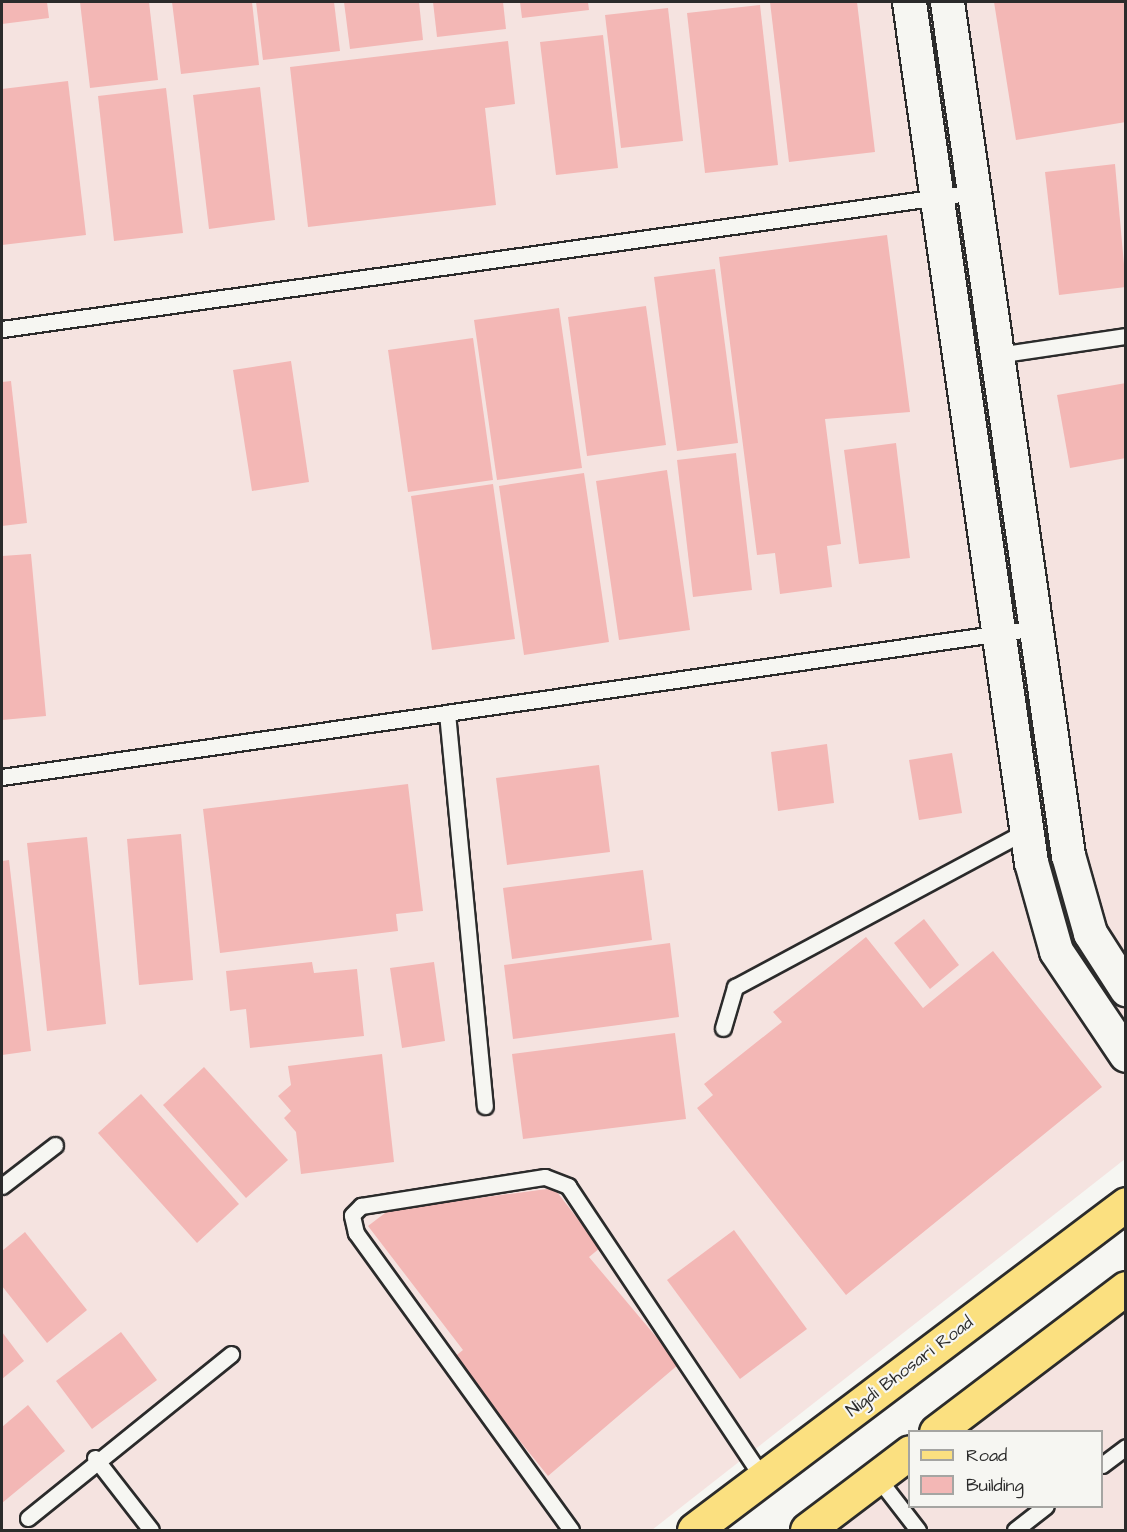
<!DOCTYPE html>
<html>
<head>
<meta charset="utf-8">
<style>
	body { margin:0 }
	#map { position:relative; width:1127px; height:1532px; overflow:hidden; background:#f6f6f2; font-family:"Architects Daughter",sans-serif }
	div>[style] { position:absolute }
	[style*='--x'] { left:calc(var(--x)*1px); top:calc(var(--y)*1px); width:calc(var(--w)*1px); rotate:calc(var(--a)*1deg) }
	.built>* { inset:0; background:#f5e3e0 }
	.building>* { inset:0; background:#f3b7b5 }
	.roads { filter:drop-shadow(2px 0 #2b2b2b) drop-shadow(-2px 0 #2b2b2b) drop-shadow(0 2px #2b2b2b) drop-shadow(0 -2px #2b2b2b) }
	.service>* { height:15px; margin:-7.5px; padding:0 7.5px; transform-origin:7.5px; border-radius:7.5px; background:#f6f6f2 }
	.tertiary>* { height:33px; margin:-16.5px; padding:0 16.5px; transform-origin:16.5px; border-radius:16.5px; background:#f6f6f2 }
	.primary>* { height:33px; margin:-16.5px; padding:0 16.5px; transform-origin:16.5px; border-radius:16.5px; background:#fbe080 }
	span { translate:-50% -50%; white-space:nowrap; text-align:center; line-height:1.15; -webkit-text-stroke:4.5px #f6f6f2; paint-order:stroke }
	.street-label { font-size:18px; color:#2b2b2b }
	.frame { position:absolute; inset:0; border:3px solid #2b2b2b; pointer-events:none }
	.legend { position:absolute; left:908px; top:1430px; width:195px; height:78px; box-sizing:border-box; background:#f6f6f2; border:2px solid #a5a5a2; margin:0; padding:8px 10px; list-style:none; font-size:18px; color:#2b2b2b }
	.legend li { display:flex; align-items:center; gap:12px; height:30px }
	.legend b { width:30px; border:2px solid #a5a5a2 }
</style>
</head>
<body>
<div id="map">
	<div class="built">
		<div style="clip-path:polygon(2px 2px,1125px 2px,1125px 1159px,652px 1530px,2px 1530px)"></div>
		<div style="clip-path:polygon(1125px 1294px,1125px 1530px,823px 1530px,909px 1463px,910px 1506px,1102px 1506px,1102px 1432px,949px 1431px)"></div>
	</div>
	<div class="building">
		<div style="clip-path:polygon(2px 2px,47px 2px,49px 18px,2px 24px)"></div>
		<div style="clip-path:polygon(80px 2px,149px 2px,158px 80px,90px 88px)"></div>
		<div style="clip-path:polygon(172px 2px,252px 2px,259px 65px,181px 74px)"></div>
		<div style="clip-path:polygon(256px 2px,334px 2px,340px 51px,263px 60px)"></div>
		<div style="clip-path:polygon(344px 2px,419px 2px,423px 40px,350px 49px)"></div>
		<div style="clip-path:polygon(433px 2px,503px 2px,506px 29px,437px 37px)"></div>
		<div style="clip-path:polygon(520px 2px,588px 2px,589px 10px,522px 18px)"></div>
		<div style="clip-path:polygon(770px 2px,857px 2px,875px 152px,789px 162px)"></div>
		<div style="clip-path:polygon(994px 2px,1126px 2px,1126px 122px,1016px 140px)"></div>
		<div style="clip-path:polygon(760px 5px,778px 165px,705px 173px,687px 13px)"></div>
		<div style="clip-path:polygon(668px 8px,683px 141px,621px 148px,605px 15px)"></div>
		<div style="clip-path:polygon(603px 35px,618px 168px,556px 175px,540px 42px)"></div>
		<div style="clip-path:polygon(508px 41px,515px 104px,485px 108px,496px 205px,308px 227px,290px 67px)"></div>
		<div style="clip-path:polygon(68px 81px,86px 235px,2px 245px,2px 89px)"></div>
		<div style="clip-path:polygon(260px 87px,275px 220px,209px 229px,193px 95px)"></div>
		<div style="clip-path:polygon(166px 88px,183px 233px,114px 241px,98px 96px)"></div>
		<div style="clip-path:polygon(1115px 164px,1126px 287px,1059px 295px,1045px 172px)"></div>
		<div style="clip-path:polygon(887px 235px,910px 412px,825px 419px,841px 544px,827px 546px,832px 587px,780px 594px,775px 553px,757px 555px,719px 257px)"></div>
		<div style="clip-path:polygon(715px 269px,738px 443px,677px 451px,654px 277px)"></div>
		<div style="clip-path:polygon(646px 306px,666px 445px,587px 456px,568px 317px)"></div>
		<div style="clip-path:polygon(559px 308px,582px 468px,497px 480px,474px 320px)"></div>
		<div style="clip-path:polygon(473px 338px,493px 480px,408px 492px,388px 350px)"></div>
		<div style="clip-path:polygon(291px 361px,309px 482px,252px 491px,233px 370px)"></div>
		<div style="clip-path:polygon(11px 381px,27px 523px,2px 526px,2px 382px)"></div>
		<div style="clip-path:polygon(1126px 383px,1126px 458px,1070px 468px,1057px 395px)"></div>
		<div style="clip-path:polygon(896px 443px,910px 558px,859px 564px,844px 450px)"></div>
		<div style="clip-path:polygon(736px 453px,752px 590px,693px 597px,677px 460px)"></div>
		<div style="clip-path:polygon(667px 470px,690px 630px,619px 640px,596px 481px)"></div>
		<div style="clip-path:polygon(584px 473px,609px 642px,524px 655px,499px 486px)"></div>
		<div style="clip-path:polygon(493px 484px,515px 639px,432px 650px,411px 496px)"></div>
		<div style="clip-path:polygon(31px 554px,46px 716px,2px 720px,2px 556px)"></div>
		<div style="clip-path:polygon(827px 744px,834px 803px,778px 811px,771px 752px)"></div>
		<div style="clip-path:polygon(952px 753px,962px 813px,919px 820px,909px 760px)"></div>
		<div style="clip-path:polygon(599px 765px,610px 852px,507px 865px,496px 778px)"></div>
		<div style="clip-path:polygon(408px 784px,423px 911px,396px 914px,398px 931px,220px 953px,203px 809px)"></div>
		<div style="clip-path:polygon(181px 834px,193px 980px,139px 985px,127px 839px)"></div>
		<div style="clip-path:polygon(87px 837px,106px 1024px,47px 1031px,27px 843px)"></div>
		<div style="clip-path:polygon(9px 860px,31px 1051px,2px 1055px,2px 861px)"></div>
		<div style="clip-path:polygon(643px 870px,652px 940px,512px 959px,503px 888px)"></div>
		<div style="clip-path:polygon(924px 919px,959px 965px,930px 989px,894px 943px)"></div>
		<div style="clip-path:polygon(866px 937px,923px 1008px,993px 951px,1102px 1087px,846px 1295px,697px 1108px,713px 1095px,704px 1084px,782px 1022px,773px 1012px)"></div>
		<div style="clip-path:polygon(670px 943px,679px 1017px,513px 1039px,504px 965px)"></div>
		<div style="clip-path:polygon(312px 962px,314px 973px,357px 969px,364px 1036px,250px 1048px,246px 1009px,230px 1011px,226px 971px)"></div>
		<div style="clip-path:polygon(434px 962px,445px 1041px,402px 1048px,390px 968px)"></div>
		<div style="clip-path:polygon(675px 1033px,686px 1119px,523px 1139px,512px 1054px)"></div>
		<div style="clip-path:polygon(382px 1054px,394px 1162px,301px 1174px,296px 1132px,284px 1118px,291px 1111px,278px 1096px,291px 1085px,288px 1066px)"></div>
		<div style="clip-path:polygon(204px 1067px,288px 1160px,246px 1198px,163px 1105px)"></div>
		<div style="clip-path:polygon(141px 1094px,239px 1204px,197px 1243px,98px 1133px)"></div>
		<div style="clip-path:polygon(554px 1188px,600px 1248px,589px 1257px,679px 1364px,548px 1476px,453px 1358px,463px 1350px,368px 1226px,389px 1210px)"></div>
		<div style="clip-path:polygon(734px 1230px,807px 1329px,740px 1379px,667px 1280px)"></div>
		<div style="clip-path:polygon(25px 1232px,87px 1310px,47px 1343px,2px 1286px,2px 1251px)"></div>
		<div style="clip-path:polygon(2px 1332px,24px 1361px,2px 1379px)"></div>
		<div style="clip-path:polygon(121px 1332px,157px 1380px,92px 1429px,56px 1381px)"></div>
		<div style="clip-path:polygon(28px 1405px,65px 1451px,2px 1503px,2px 1427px)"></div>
	</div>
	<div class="roads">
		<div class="service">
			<div style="--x:2;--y:329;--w:982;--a:-8.02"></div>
			<div style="--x:997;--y:355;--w:130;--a:-8.4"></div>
			<div style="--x:447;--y:713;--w:395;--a:84.5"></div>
			<div style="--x:2;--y:777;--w:1045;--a:-8.2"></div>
			<div style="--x:723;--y:1028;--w:43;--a:-73.7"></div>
			<div style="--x:735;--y:987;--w:330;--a:-28.2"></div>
			<div style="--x:2;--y:1186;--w:67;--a:-37.7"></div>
			<div style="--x:95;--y:1458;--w:91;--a:52.1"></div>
			<div style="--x:1102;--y:1465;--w:30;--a:-37"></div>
			<div style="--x:877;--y:1477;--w:67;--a:52.3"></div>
			<div style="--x:28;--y:1518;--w:261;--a:-38.9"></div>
			<div style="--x:571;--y:1530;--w:367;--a:-125.9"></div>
			<div style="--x:356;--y:1233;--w:18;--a:-103"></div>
			<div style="--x:352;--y:1215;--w:13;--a:-45"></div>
			<div style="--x:361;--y:1206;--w:186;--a:-9"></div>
			<div style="--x:545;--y:1177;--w:25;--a:21"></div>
			<div style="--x:568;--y:1186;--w:351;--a:56.3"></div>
			<div style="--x:1015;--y:1530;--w:39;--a:-38"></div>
		</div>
		<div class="tertiary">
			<div style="--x:909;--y:2;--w:869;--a:81.93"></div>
			<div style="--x:1031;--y:862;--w:92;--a:74.3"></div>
			<div style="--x:1056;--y:951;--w:125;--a:56.1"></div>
			<div style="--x:947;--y:2;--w:862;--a:81.93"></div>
			<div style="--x:1068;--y:855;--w:81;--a:74.2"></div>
			<div style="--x:1090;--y:933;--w:67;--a:57.3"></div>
		</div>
		<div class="primary">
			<div style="--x:936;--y:1432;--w:238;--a:-37.2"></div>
			<div style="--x:694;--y:1530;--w:541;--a:-37.04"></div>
			<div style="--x:807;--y:1530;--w:129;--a:-37.1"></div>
		</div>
	</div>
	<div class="street-label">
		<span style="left:910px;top:1367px;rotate:-37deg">Nigdi Bhosari Road</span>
	</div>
	<div class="frame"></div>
	<ul class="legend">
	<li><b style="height:8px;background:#fbe080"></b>Road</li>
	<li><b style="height:16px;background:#f3b7b5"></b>Building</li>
	</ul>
</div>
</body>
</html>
